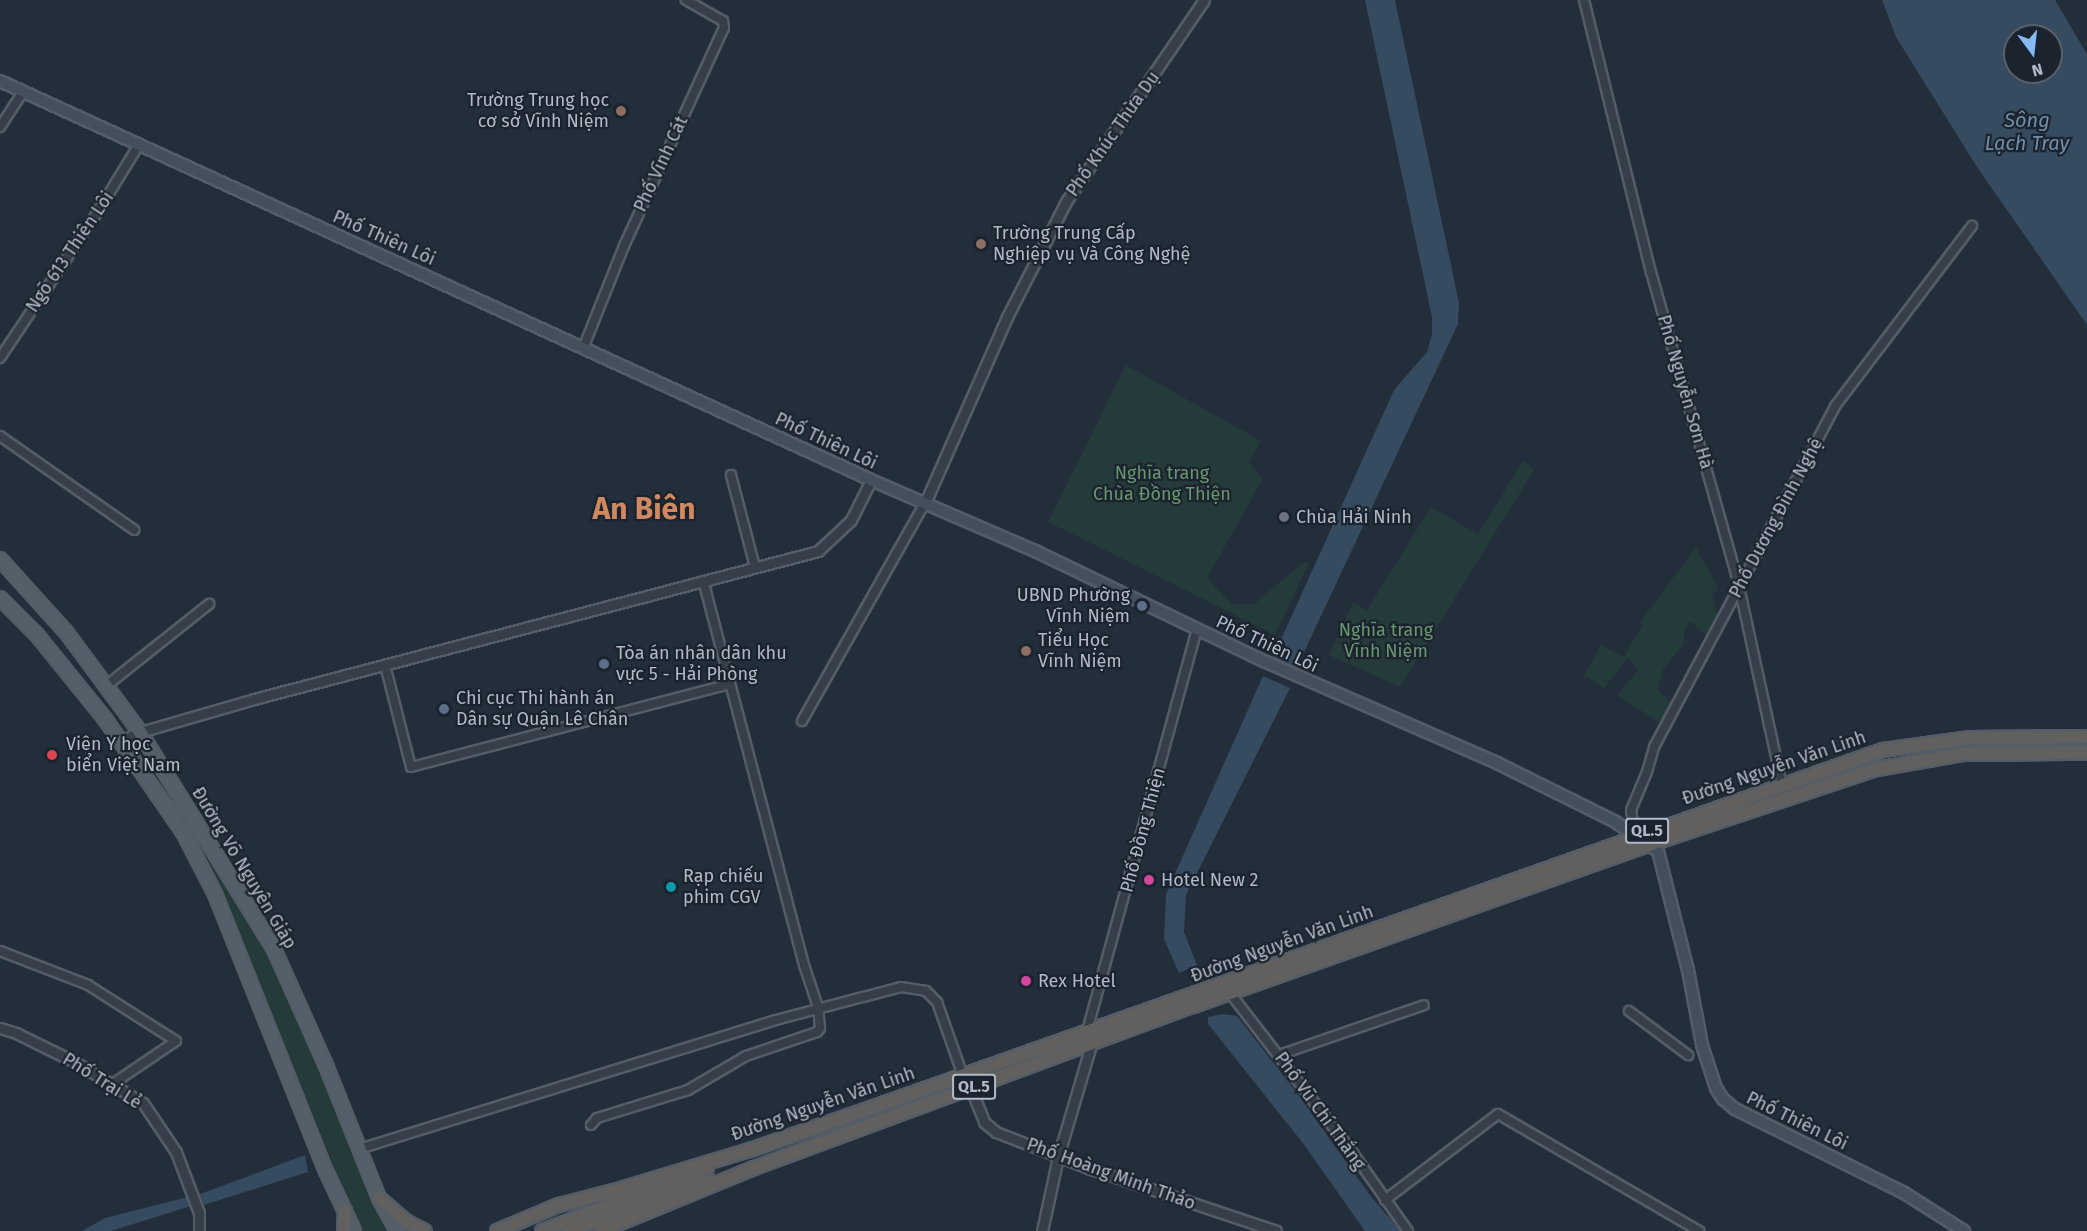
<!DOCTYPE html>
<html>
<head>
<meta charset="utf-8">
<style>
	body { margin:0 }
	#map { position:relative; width:2087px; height:1231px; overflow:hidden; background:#222e39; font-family:"Fira Sans",sans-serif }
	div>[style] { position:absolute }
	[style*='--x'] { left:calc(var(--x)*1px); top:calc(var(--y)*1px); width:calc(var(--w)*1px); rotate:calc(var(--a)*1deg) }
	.green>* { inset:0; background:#253b3b }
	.water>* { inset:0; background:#364b60 }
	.roads { filter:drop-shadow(2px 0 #545d67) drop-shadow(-2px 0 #545d67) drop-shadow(0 2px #545d67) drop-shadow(0 -2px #545d67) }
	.minor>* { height:8px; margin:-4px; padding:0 4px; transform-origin:4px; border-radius:4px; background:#363f49 }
	.tertiary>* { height:9px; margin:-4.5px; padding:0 4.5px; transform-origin:4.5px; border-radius:4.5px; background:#363f49 }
	.secondary>* { height:10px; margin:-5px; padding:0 5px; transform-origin:5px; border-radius:5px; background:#444f5c }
	.primary>* { height:12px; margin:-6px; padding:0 6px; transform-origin:6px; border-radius:6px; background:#545f6a }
	.trunk>* { height:12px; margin:-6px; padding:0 6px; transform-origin:6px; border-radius:6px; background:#62605e }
	.dots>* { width:16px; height:16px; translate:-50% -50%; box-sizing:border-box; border:3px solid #1b242e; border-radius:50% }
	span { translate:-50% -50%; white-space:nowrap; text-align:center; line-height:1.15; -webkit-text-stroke:4.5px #1b242e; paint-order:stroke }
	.shield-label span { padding:2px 4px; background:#1b242e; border:2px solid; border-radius:4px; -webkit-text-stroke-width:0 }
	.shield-label { font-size:16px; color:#b1bac6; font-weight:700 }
	.poi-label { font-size:18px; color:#b1bac6 }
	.right { translate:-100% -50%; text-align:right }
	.left { translate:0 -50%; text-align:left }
	.street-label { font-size:18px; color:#b1bac6 }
	.park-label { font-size:18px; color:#68966f }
	.water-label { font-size:20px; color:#718ea9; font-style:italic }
	.town-label { font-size:30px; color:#d08861; font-weight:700 }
	.north { position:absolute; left:2003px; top:24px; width:60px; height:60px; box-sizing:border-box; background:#1b242e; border:2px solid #57606b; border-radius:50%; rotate:165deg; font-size:16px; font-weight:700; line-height:24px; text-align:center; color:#b1bac6 }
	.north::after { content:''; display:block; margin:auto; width:21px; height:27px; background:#87baf5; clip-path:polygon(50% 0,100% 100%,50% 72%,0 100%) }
</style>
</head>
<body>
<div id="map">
	<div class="green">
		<div style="clip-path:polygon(1126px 365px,1261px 441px,1249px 462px,1263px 479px,1207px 578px,1232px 604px,1254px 604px,1304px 562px,1309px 563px,1275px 635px,1048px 522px)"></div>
		<div style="clip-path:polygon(1523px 461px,1534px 470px,1400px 687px,1329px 655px,1353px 603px,1367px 610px,1431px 507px,1478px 534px)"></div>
		<div style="clip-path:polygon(1696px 547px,1718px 588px,1716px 593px,1712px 591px,1717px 614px,1706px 635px,1690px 621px,1684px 630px,1684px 644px,1663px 669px,1658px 689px,1671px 703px,1659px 722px,1617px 695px,1638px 670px,1628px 658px,1604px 688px,1584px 675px,1601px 645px,1624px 657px,1642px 625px,1640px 622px)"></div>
		<div style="clip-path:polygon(158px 771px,264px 940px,390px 1231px,361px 1231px,214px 876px,154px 775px)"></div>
	</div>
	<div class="water">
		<div style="clip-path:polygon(1365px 0,1395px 0,1459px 303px,1458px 324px,1297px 667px,1273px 657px,1394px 390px,1427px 352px,1432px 334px,1432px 317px)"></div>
		<div style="clip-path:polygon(evenodd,1882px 0,2055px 0,2087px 54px,2087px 325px,1977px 167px,1896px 37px,1882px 0,2015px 36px,2051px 36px,2051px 72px,2015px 72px,2015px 36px)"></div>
		<div style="clip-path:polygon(1263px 676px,1290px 688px,1186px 895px,1184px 932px,1197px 965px,1179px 973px,1164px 939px,1166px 894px)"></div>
		<div style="clip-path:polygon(1222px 1014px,1237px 1016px,1297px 1093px,1372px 1198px,1401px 1231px,1365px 1231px,1302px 1142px,1208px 1024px,1208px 1017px)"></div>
		<div style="clip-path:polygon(305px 1155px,308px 1172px,204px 1205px,200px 1194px)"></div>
		<div style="clip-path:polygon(188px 1197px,191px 1206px,111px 1231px,82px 1231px,105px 1218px)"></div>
	</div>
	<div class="roads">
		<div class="minor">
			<div style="--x:1584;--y:0;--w:280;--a:76.2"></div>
			<div style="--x:1651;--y:272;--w:326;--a:74.3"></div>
			<div style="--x:1739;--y:586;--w:204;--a:77.8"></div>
			<div style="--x:0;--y:127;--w:42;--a:-56.7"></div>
			<div style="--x:584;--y:346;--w:108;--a:-68.2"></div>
			<div style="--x:624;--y:246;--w:240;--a:-65.4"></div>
			<div style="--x:724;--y:28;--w:7;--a:-98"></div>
			<div style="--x:723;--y:21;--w:43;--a:-150.4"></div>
			<div style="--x:0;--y:358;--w:178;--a:-56.2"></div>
			<div style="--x:99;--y:210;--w:75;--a:-58.6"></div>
			<div style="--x:0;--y:436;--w:164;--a:35"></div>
			<div style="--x:731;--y:475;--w:95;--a:75.4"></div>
			<div style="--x:385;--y:665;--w:105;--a:75.7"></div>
			<div style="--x:411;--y:767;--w:329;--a:-14.6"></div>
			<div style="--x:106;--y:686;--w:132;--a:-38.5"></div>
			<div style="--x:802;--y:721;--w:250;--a:-60.6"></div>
			<div style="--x:1635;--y:835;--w:25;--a:-99"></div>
			<div style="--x:1631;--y:810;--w:41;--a:-67.2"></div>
			<div style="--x:1647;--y:772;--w:26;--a:-74"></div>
			<div style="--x:1654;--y:747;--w:387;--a:-62"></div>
			<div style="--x:1836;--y:405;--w:225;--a:-52.8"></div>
			<div style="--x:0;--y:951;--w:94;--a:21.1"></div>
			<div style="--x:88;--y:985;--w:104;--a:32.5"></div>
			<div style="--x:176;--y:1041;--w:78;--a:145.9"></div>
			<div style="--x:1230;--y:993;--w:193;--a:52.4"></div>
			<div style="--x:1348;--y:1146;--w:104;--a:54.8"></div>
			<div style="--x:1629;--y:1011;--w:74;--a:36.7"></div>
			<div style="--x:1087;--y:1031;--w:417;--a:-74.7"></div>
			<div style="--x:1279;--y:1055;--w:153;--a:-19"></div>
			<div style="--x:591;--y:1125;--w:9;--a:-49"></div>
			<div style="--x:597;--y:1118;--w:95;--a:-17.1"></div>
			<div style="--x:688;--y:1090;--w:67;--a:-30.4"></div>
			<div style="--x:746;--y:1056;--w:75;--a:-18.7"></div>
			<div style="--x:817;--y:1032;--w:5;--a:-53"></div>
			<div style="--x:820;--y:1028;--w:21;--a:-95"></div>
			<div style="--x:818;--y:1007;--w:44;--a:-108.4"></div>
			<div style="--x:804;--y:965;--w:397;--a:-104.7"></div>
			<div style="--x:359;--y:1149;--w:436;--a:-17.2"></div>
			<div style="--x:776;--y:1020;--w:129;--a:-14.8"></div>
			<div style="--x:901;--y:987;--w:25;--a:9"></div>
			<div style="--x:926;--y:991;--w:16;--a:45"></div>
			<div style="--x:937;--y:1002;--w:78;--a:70.6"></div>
			<div style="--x:1385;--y:1200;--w:142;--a:-37.3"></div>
			<div style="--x:1498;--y:1114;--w:233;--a:30.2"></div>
		</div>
		<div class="tertiary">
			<div style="--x:925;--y:503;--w:203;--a:-66.2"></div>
			<div style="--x:1007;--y:317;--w:131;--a:-62.9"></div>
			<div style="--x:1067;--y:200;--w:242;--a:-55.6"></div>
			<div style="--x:121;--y:741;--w:21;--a:-25"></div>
			<div style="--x:140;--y:732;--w:119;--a:-16.1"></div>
			<div style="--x:254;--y:699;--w:583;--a:-14.7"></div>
			<div style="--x:818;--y:551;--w:45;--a:-43.2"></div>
			<div style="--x:851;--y:520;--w:45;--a:-63.4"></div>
			<div style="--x:0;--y:1028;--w:17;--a:17"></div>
			<div style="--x:16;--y:1033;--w:66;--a:26.2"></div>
			<div style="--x:75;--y:1062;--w:79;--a:31.1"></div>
			<div style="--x:143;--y:1103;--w:59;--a:56"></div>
			<div style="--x:176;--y:1152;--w:65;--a:69.3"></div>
			<div style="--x:199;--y:1213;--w:18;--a:90"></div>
			<div style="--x:971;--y:1089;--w:35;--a:68"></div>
			<div style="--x:984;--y:1122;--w:16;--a:40"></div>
			<div style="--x:996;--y:1132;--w:102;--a:21.3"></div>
			<div style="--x:1091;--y:1169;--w:195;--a:18.5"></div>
			<div style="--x:1042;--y:1231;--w:76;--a:-77.8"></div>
			<div style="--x:1058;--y:1157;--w:117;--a:-73.6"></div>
		</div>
		<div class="secondary">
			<div style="--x:0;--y:81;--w:958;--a:24.61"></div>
			<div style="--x:871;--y:480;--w:179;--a:23.4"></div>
			<div style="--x:1035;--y:551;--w:256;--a:25.7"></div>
			<div style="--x:1266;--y:662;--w:252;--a:23.6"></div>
			<div style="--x:1497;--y:763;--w:131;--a:26.4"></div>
			<div style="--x:1614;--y:821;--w:53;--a:34.3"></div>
			<div style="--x:1658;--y:851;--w:123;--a:75.9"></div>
			<div style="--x:1688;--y:970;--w:76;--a:79.4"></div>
			<div style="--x:1702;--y:1045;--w:45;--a:72"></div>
			<div style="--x:1716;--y:1088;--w:13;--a:58"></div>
			<div style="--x:1723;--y:1099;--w:16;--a:40"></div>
			<div style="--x:1735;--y:1109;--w:189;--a:26.4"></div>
			<div style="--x:1904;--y:1193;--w:71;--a:32.3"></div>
		</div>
		<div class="primary">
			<div style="--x:0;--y:559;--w:98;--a:47.9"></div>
			<div style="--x:66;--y:632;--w:124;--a:53.5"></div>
			<div style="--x:140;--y:732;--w:253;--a:58.3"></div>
			<div style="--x:273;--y:947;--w:127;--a:65.9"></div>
			<div style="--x:325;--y:1063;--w:145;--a:68.2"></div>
			<div style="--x:379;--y:1198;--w:38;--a:61"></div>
			<div style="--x:0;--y:598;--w:52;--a:45"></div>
			<div style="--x:37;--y:635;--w:108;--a:51"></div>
			<div style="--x:105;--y:719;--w:137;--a:55.4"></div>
			<div style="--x:183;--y:832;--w:70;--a:62.7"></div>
			<div style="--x:215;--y:894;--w:298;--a:68.2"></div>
			<div style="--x:326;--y:1171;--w:66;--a:65"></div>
		</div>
		<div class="trunk">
			<div style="--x:379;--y:1198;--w:37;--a:41"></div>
			<div style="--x:407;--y:1222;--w:20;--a:27"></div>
			<div style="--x:344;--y:1231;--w:20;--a:-87"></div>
			<div style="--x:497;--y:1231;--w:67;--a:-22.8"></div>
			<div style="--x:559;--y:1205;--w:57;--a:-14.3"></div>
			<div style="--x:614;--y:1191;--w:145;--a:-16.8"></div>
			<div style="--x:753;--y:1149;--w:122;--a:-19.2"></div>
			<div style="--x:868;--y:1109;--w:1077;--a:-19.48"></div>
			<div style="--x:1883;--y:750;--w:88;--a:-7.9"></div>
			<div style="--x:1970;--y:738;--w:117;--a:-0.5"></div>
			<div style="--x:542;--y:1231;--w:177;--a:-20.9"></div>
			<div style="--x:569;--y:1231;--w:149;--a:-19.7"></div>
			<div style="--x:601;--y:1231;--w:165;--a:-22.4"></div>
			<div style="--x:754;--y:1168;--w:468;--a:-20.3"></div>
			<div style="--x:1193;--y:1006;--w:486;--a:-19.5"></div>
			<div style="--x:1651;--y:844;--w:238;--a:-18.4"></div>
			<div style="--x:1877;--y:769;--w:87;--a:-9.9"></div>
			<div style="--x:1963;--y:754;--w:124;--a:-0.5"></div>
		</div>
	</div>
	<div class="dots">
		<div style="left:621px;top:111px;background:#8d6e63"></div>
		<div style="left:981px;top:244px;background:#8d6e63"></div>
		<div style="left:1284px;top:517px;background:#6b7280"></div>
		<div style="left:1142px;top:606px;background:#5c6f8a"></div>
		<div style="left:1026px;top:651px;background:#8d6e63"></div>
		<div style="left:604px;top:664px;background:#5c6f8a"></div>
		<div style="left:444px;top:709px;background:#5c6f8a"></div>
		<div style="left:52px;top:755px;background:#e0444e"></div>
		<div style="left:1149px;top:880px;background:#d1479c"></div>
		<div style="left:671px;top:887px;background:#0f9aa8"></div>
		<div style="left:1026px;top:981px;background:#d1479c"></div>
	</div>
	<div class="shield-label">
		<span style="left:1647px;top:831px">QL.5</span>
		<span style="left:974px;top:1087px">QL.5</span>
	</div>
	<div class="poi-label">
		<span class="right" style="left:609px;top:111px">Trường Trung học<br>cơ sở Vĩnh Niệm</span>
		<span class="left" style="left:993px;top:244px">Trường Trung Cấp<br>Nghiệp vụ Và Công Nghệ</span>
		<span class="left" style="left:1296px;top:517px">Chùa Hải Ninh</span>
		<span class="right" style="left:1130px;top:606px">UBND Phường<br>Vĩnh Niệm</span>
		<span class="left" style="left:1038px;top:651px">Tiểu Học<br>Vĩnh Niệm</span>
		<span class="left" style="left:616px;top:664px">Tòa án nhân dân khu<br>vực 5 - Hải Phòng</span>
		<span class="left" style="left:456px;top:709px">Chi cục Thi hành án<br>Dân sự Quận Lê Chân</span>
		<span class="left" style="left:66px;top:755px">Viện Y học<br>biển Việt Nam</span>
		<span class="left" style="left:683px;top:887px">Rạp chiếu<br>phim CGV</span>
		<span class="left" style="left:1161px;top:880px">Hotel New 2</span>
		<span class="left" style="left:1038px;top:981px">Rex Hotel</span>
	</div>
	<div class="street-label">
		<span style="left:1113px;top:134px;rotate:-55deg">Phố Khúc Thừa Dụ</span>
		<span style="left:661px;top:164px;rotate:-65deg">Phố Vĩnh Cát</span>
		<span style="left:384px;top:238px;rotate:24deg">Phố Thiên Lôi</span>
		<span style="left:70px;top:252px;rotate:-56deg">Ngõ 613 Thiên Lôi</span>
		<span style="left:1685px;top:392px;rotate:74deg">Phố Nguyễn Sơn Hà</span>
		<span style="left:826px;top:441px;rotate:25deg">Phố Thiên Lôi</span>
		<span style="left:1776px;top:518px;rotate:-62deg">Phố Dương Đình Nghệ</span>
		<span style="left:1267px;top:644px;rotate:25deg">Phố Thiên Lôi</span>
		<span style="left:1774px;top:768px;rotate:-19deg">Đường Nguyễn Văn Linh</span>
		<span style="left:1143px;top:830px;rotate:-75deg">Phố Đồng Thiện</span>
		<span style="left:244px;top:868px;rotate:59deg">Đường Võ Nguyên Giáp</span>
		<span style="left:1282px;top:944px;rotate:-20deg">Đường Nguyễn Văn Linh</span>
		<span style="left:102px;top:1081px;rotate:32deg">Phố Trại Lẻ</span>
		<span style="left:823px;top:1104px;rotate:-19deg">Đường Nguyễn Văn Linh</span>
		<span style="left:1320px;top:1111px;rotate:54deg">Phố Vũ Chí Thắng</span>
		<span style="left:1797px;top:1121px;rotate:26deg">Phố Thiên Lôi</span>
		<span style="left:1111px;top:1174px;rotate:20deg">Phố Hoàng Minh Thảo</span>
	</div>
	<div class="park-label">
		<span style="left:1162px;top:484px">Nghĩa trang<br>Chùa Đồng Thiện</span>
		<span style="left:1386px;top:641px">Nghĩa trang<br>Vĩnh Niệm</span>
	</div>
	<div class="water-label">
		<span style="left:2027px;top:132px">Sông<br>Lạch Tray</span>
	</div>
	<div class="town-label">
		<span style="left:644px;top:509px">An Biên</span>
	</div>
	<div class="north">N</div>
</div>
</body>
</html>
